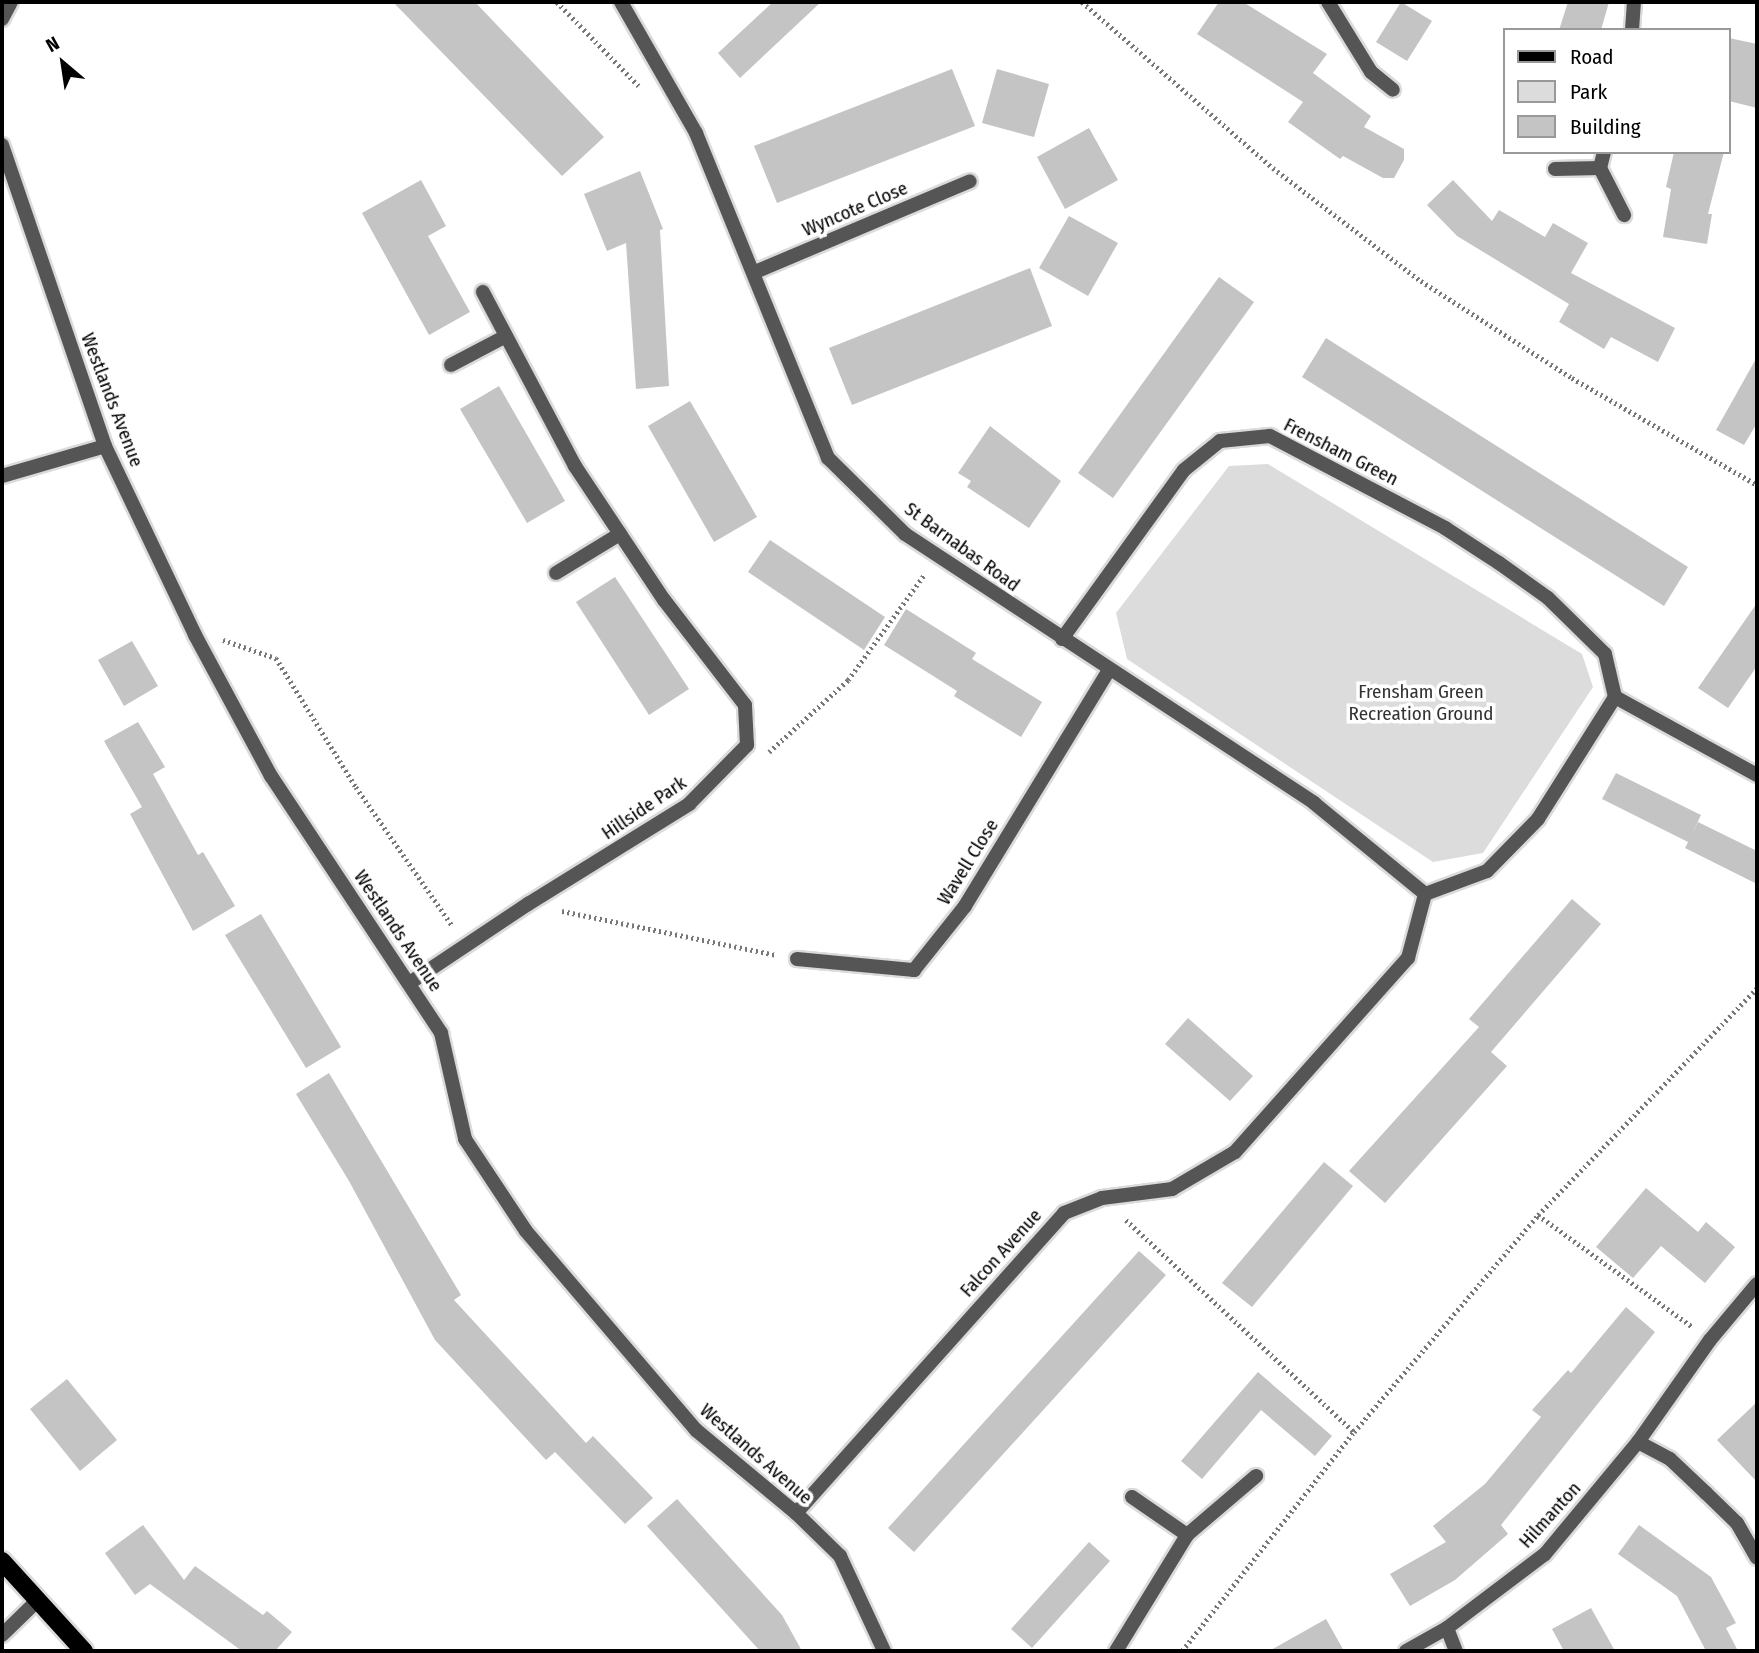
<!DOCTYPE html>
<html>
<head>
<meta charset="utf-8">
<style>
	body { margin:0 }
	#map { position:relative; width:1759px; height:1653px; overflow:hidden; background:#fff; font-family:"Fira Sans Condensed",sans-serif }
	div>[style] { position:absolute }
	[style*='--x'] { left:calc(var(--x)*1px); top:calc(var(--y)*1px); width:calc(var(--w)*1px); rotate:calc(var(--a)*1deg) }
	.green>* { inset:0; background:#dcdcdc }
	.building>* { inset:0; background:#c4c4c4 }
	.path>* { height:4.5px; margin-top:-2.25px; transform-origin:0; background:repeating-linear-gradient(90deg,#777 0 2px,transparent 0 5.5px) }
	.roads { filter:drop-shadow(2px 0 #dbdbdb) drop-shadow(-2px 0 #dbdbdb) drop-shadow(0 2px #dbdbdb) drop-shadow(0 -2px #dbdbdb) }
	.street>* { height:14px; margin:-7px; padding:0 7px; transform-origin:7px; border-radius:7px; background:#555 }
	.primary>* { height:18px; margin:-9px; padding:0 9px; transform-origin:9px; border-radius:9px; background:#000 }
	span { translate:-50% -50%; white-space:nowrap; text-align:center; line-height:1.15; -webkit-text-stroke:7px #fff; paint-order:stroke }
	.street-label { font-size:19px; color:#000 }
	.park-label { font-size:19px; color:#333 }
	.frame { position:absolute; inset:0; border:4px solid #000; pointer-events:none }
	.legend { position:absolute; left:1503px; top:28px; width:228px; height:126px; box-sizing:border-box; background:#fff; border:2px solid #999; margin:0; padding:9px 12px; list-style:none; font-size:21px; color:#000 }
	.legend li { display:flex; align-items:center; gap:14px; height:35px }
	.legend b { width:35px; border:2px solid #999 }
	.north { position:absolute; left:28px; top:28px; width:70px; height:70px; -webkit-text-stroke:5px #fff; paint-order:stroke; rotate:331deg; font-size:19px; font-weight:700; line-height:28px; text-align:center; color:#000 }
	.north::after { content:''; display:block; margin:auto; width:24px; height:32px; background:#000; clip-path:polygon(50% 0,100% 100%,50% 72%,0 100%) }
</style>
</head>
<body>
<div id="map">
	<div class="green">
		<div style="clip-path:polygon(1268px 464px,1582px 654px,1593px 687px,1483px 853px,1433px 862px,1127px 659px,1116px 613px,1229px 466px)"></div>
	</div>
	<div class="building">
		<div style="clip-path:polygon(393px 2px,475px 2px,604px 137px,562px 176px)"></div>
		<div style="clip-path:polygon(773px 2px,821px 2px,740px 78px,718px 53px)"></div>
		<div style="clip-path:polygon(1219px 2px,1243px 2px,1327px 54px,1313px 73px,1371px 116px,1364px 127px,1404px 149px,1404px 160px,1394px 178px,1383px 178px,1343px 156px,1340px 159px,1288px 122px,1303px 102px,1197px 34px)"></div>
		<div style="clip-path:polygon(1401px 2px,1432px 21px,1407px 61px,1376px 42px)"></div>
		<div style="clip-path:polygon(1568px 2px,1609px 2px,1601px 30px,1559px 30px)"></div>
		<div style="clip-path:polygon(1729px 38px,1757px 44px,1757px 108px,1729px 101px)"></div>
		<div style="clip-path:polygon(952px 69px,975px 126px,777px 203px,754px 146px)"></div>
		<div style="clip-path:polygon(997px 69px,1049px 84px,1034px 137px,982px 123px)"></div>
		<div style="clip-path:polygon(1089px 128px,1118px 180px,1065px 209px,1037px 157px)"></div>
		<div style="clip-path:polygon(1674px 152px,1724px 152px,1708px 214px,1712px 214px,1707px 244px,1663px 237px,1671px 189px,1666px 187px)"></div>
		<div style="clip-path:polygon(640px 171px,663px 229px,660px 230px,669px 386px,636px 389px,626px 243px,607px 251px,584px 194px)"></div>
		<div style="clip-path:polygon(421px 180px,446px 226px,428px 236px,470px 312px,429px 335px,362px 213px)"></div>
		<div style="clip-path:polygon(1453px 180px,1492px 221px,1499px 210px,1545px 237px,1553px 223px,1588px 243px,1571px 273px,1675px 328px,1658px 362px,1611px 337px,1604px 349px,1559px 322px,1569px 304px,1457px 236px,1427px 205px)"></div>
		<div style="clip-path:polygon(1069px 216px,1118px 243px,1088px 296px,1039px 268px)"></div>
		<div style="clip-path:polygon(1030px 268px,1052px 326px,852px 405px,829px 348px)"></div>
		<div style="clip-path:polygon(1219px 277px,1254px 302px,1113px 498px,1078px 473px)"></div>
		<div style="clip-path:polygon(1326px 338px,1688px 567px,1664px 606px,1302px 377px)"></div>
		<div style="clip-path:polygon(1757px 357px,1757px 423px,1744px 445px,1716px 430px)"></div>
		<div style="clip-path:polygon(499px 386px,565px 501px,527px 523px,460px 409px)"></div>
		<div style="clip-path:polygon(690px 401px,757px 517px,714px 542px,648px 426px)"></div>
		<div style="clip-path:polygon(990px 426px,1061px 481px,1029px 528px,967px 487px,971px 481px,958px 473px)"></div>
		<div style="clip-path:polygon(770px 540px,885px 617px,864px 650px,748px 572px)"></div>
		<div style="clip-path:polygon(615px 577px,689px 689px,649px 715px,576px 602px)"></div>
		<div style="clip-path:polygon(1757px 603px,1757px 666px,1728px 708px,1698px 688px)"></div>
		<div style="clip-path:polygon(906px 609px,976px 653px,972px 659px,1042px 702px,1021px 737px,954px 696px,957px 691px,884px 645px)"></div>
		<div style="clip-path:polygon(132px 641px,158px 686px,124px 706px,98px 660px)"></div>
		<div style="clip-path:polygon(138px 722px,165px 767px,153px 774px,198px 855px,203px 852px,235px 906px,193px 931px,130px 814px,142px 807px,104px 741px)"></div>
		<div style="clip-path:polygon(1616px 773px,1701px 815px,1692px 834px,1698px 822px,1757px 851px,1757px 884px,1685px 848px,1688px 842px,1602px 799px)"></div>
		<div style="clip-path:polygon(1572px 899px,1601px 924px,1491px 1052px,1507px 1066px,1385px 1203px,1349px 1171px,1479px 1027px,1469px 1019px)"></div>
		<div style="clip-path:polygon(261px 914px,341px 1047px,306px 1068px,225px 935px)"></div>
		<div style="clip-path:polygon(1188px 1018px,1253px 1076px,1230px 1101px,1165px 1044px)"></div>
		<div style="clip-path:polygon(329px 1073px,461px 1295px,454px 1300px,586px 1443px,593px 1436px,653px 1498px,625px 1524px,555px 1452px,546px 1460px,435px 1340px,349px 1181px,296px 1094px)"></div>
		<div style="clip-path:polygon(1324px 1162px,1353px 1186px,1252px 1307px,1222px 1283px)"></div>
		<div style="clip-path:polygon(1646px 1188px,1698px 1232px,1706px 1222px,1735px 1247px,1705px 1283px,1661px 1246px,1633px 1278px,1596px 1247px)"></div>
		<div style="clip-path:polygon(1139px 1251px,1166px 1275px,914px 1552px,888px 1528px)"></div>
		<div style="clip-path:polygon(1626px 1307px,1655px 1332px,1501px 1525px,1508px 1534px,1455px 1580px,1410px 1606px,1390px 1574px,1446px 1542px,1433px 1526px,1485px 1484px,1541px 1417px,1532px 1410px,1568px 1370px,1571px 1373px)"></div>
		<div style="clip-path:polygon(1258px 1372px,1332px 1436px,1315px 1456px,1261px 1410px,1202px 1479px,1181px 1461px)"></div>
		<div style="clip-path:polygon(67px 1379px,117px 1440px,80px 1471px,30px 1409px)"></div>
		<div style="clip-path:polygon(1757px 1402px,1757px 1482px,1717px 1440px)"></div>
		<div style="clip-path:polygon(677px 1499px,782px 1615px,802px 1651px,760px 1651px,647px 1526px)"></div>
		<div style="clip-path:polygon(143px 1525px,184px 1580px,195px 1566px,263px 1615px,267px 1611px,292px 1632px,275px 1651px,242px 1651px,150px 1584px,135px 1595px,105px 1553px)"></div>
		<div style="clip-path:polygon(1639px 1525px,1711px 1577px,1736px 1623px,1726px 1628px,1738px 1651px,1706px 1651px,1677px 1596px,1618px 1554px)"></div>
		<div style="clip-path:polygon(1089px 1542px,1110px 1561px,1032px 1648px,1011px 1629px)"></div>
		<div style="clip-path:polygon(1591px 1608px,1615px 1651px,1564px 1651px,1552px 1629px)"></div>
		<div style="clip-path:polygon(1326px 1619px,1344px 1651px,1269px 1651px)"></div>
	</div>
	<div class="path">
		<div style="--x:557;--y:2;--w:117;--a:45.7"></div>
		<div style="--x:1082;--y:2;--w:253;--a:41"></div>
		<div style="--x:1273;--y:168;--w:186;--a:37.4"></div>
		<div style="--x:1421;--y:281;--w:179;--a:32.7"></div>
		<div style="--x:1572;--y:378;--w:214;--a:30"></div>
		<div style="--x:223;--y:640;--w:56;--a:18.8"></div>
		<div style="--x:276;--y:658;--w:152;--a:58.2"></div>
		<div style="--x:356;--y:787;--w:168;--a:55.2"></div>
		<div style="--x:769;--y:752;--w:107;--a:-42.3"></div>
		<div style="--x:848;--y:680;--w:130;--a:-54.1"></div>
		<div style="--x:562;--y:911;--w:218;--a:11.6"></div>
		<div style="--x:1538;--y:1215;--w:191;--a:35.9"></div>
		<div style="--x:1126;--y:1220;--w:311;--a:42.9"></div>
		<div style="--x:1182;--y:1651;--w:278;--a:-51.9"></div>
		<div style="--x:1354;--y:1432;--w:285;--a:-49.7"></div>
		<div style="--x:1538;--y:1215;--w:315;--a:-46"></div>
	</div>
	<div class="roads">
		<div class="street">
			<div style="--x:621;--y:2;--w:151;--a:60.2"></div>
			<div style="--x:696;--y:133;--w:351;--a:67.9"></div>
			<div style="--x:828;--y:458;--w:108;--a:44.6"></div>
			<div style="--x:905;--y:534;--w:490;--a:33.3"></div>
			<div style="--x:1314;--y:803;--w:144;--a:39.3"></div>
			<div style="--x:1328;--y:2;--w:82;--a:58.4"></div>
			<div style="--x:1371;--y:72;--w:28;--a:39"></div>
			<div style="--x:2;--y:19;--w:19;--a:-62"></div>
			<div style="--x:1632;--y:30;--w:28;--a:-86"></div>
			<div style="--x:2;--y:145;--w:318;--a:71.1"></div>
			<div style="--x:105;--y:446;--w:209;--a:64.5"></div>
			<div style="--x:195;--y:635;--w:160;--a:61.7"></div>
			<div style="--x:271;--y:776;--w:308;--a:56.5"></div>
			<div style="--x:441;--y:1033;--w:109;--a:77.2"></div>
			<div style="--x:465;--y:1139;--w:110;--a:56.5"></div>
			<div style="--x:526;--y:1231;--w:262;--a:49.5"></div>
			<div style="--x:696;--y:1430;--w:130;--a:39.7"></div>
			<div style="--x:796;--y:1513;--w:62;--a:44.3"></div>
			<div style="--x:840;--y:1556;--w:105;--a:65.1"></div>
			<div style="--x:1600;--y:168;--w:53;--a:62.9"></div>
			<div style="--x:1555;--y:169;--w:45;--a:-1.3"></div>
			<div style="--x:1600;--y:168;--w:16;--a:-76"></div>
			<div style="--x:755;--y:272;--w:233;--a:-22.9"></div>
			<div style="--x:451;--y:365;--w:62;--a:-27.8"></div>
			<div style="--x:2;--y:476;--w:107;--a:-16.2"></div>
			<div style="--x:556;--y:573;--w:75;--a:-31.4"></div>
			<div style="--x:1062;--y:639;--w:208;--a:-54.2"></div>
			<div style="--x:1184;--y:470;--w:46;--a:-38.9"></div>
			<div style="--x:1220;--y:441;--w:50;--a:-5.7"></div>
			<div style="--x:1270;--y:436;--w:198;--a:27.7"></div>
			<div style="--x:1445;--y:528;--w:64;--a:32.9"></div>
			<div style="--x:1499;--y:563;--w:60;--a:35.5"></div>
			<div style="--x:1548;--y:598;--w:80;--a:44.5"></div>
			<div style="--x:1605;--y:654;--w:44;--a:76.9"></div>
			<div style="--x:1615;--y:697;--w:144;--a:122.3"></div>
			<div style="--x:1538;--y:819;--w:73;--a:134.4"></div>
			<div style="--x:1487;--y:871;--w:66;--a:159.6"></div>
			<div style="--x:1615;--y:697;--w:162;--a:28.8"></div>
			<div style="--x:797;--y:959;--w:118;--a:5.4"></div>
			<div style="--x:914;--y:970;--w:82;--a:-51.4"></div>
			<div style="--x:965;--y:906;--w:276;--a:-58.6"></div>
			<div style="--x:411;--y:982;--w:141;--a:-33.7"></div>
			<div style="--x:528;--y:904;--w:190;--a:-31.8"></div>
			<div style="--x:689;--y:804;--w:83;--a:-45.5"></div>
			<div style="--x:747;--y:745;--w:40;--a:-92.9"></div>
			<div style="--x:745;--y:705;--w:133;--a:-127.6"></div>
			<div style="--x:664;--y:600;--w:161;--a:-123.6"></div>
			<div style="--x:575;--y:466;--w:197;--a:-117.9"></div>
			<div style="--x:1638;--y:1442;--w:36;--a:28"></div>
			<div style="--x:1670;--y:1459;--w:50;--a:43.4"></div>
			<div style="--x:1706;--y:1493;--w:43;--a:44.1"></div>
			<div style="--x:1737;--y:1523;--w:40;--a:60.3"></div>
			<div style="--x:1132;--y:1497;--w:67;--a:34.6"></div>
			<div style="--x:796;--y:1513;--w:402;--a:-48.2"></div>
			<div style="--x:1064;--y:1213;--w:41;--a:-21.5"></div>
			<div style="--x:1102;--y:1198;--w:71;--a:-7.3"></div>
			<div style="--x:1172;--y:1189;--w:73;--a:-30.4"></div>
			<div style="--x:1235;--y:1152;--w:260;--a:-48.3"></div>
			<div style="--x:1408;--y:958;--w:66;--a:-75.1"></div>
			<div style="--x:1447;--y:1628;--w:25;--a:69"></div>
			<div style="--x:2;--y:1635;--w:50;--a:-44.2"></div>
			<div style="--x:1116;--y:1651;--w:136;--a:-58.5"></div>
			<div style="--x:1187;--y:1535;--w:91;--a:-40.5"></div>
			<div style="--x:1406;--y:1651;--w:47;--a:-29.3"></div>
			<div style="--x:1447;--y:1628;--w:123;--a:-37.1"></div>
			<div style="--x:1545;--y:1554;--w:146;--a:-50.3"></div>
			<div style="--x:1638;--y:1442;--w:125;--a:-54.8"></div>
			<div style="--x:1710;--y:1340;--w:73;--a:-50"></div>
		</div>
		<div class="primary">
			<div style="--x:2;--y:1561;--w:122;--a:47.7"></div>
		</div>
	</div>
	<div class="street-label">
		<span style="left:855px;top:209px;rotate:-23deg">Wyncote Close</span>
		<span style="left:112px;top:400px;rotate:69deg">Westlands Avenue</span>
		<span style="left:1341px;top:452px;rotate:27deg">Frensham Green</span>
		<span style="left:962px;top:547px;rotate:36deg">St Barnabas Road</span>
		<span style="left:644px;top:808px;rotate:-34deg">Hillside Park</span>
		<span style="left:968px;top:862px;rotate:-58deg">Wavell Close</span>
		<span style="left:398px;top:931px;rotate:56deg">Westlands Avenue</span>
		<span style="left:1001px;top:1253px;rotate:-48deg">Falcon Avenue</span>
		<span style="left:756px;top:1454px;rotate:41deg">Westlands Avenue</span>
		<span style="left:1550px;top:1515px;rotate:-48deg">Hilmanton</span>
	</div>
	<div class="park-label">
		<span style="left:1421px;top:703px">Frensham Green<br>Recreation Ground</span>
	</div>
	<div class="frame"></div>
	<ul class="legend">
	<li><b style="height:9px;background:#000"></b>Road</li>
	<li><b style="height:19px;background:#dcdcdc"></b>Park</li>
	<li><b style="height:19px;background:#c4c4c4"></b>Building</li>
	</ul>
	<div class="north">N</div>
</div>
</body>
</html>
